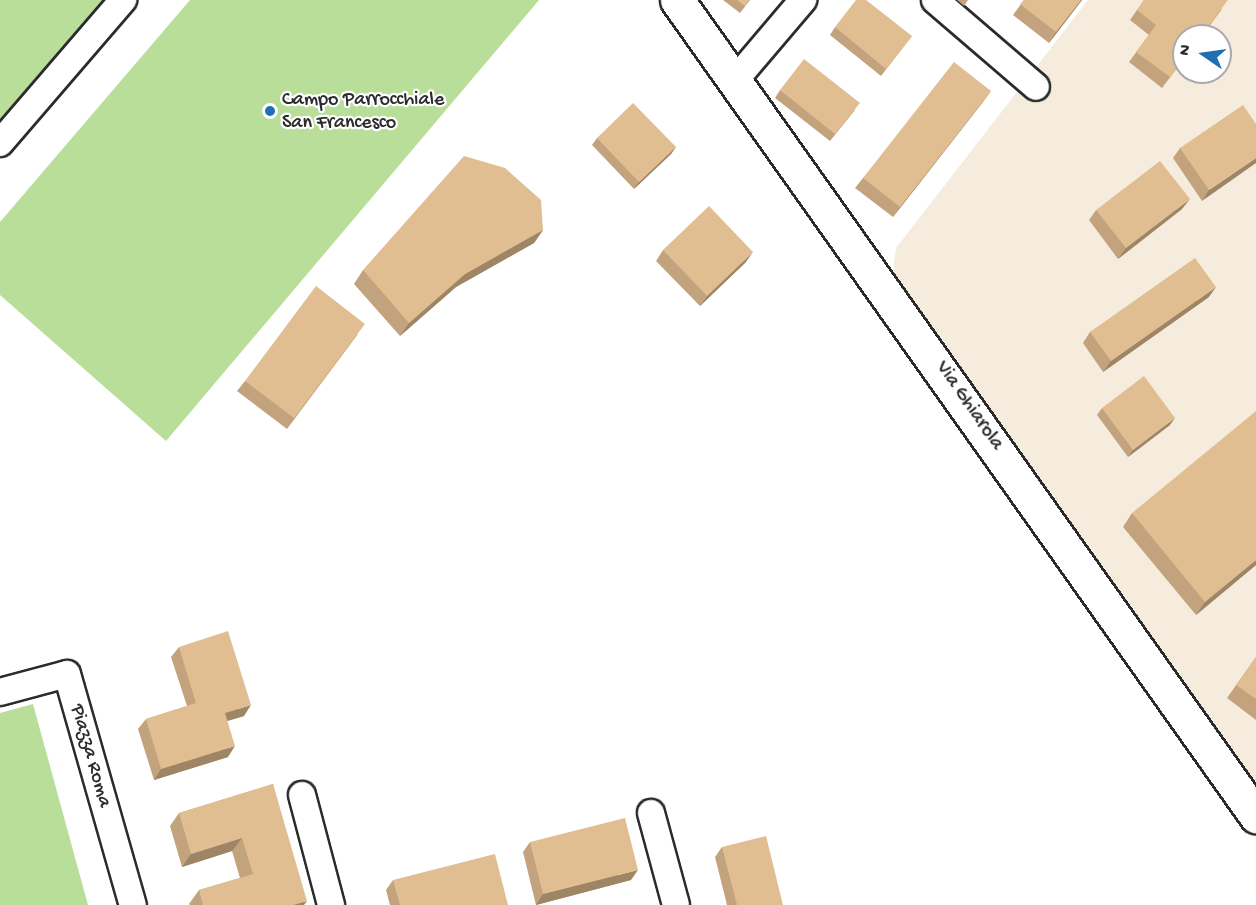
<!DOCTYPE html>
<html>
<head>
<meta charset="utf-8">
<style>
	body { margin:0 }
	#map { position:relative; width:1256px; height:905px; overflow:hidden; background:#fff; font-family:"Gochi Hand",sans-serif }
	div>[style] { position:absolute }
	[style*='--x'] { left:calc(var(--x)*1px); top:calc(var(--y)*1px); width:calc(var(--w)*1px); rotate:calc(var(--a)*1deg) }
	.built>* { inset:0; background:#f6ecde }
	.green>* { inset:0; background:#b8de9a }
	.roads { filter:drop-shadow(2px 0 #2b2b2b) drop-shadow(-2px 0 #2b2b2b) drop-shadow(0 2px #2b2b2b) drop-shadow(0 -2px #2b2b2b) }
	.street>* { height:26px; margin:-13px; padding:0 13px; transform-origin:13px; border-radius:13px; background:#fff }
	.secondary>* { height:33px; margin:-16.5px; padding:0 16.5px; transform-origin:16.5px; border-radius:16.5px; background:#fff }
	.wall>* { inset:0; background:#c2a37e }
	.shaded-wall>* { inset:0; background:#9e8566 }
	.building>* { inset:0; background:#e1be92 }
	.dots>* { width:16px; height:16px; translate:-50% -50%; box-sizing:border-box; border:3px solid #fff; border-radius:50% }
	span { translate:-50% -50%; white-space:nowrap; text-align:center; line-height:1.15; -webkit-text-stroke:4.5px #fff; paint-order:stroke }
	.poi-label { font-size:20px; color:#2b2b2b }
	.left { translate:0 -50%; text-align:left }
	.street-label { font-size:20px; color:#2b2b2b }
	.north { position:absolute; left:1172px; top:24px; width:60px; height:60px; box-sizing:border-box; background:#fff; border:2px solid #aaa; border-radius:50%; rotate:283deg; font-size:16px; font-weight:700; line-height:24px; text-align:center; color:#2b2b2b }
	.north::after { content:''; display:block; margin:auto; width:21px; height:27px; background:#1f6fb2; clip-path:polygon(50% 0,100% 100%,50% 72%,0 100%) }
</style>
</head>
<body>
<div id="map">
	<div class="built">
		<div style="clip-path:polygon(evenodd,1088px 0,1256px 0,1256px 785px,892px 279px,896px 248px,1088px 0,1184px 36px,1220px 36px,1220px 72px,1184px 72px,1184px 36px)"></div>
	</div>
	<div class="green">
		<div style="clip-path:polygon(0 0,103px 0,0 120px)"></div>
		<div style="clip-path:polygon(190px 0,539px 0,166px 441px,0 295px,0 222px)"></div>
		<div style="clip-path:polygon(33px 704px,88px 905px,0 905px,0 713px)"></div>
	</div>
	<div class="roads">
		<div class="street">
			<div style="--x:935;--y:0;--w:133;--a:40.7"></div>
			<div style="--x:736;--y:79;--w:104;--a:-49.7"></div>
			<div style="--x:0;--y:143;--w:189;--a:-49.3"></div>
			<div style="--x:0;--y:692;--w:69;--a:-15"></div>
			<div style="--x:67;--y:674;--w:240;--a:74.1"></div>
			<div style="--x:302;--y:795;--w:114;--a:75.2"></div>
			<div style="--x:651;--y:813;--w:95;--a:74.8"></div>
		</div>
		<div class="secondary">
			<div style="--x:677;--y:0;--w:1001;--a:54.64"></div>
		</div>
	</div>
	<div class="wall">
		<div style="clip-path:polygon(723px 0,750px 0,740px 13px)"></div>
		<div style="clip-path:polygon(957px 0,968px 0,964px 6px)"></div>
		<div style="clip-path:polygon(1024px 0,1082px 0,1049px 43px,1013px 15px)"></div>
		<div style="clip-path:polygon(1144px 0,1222px 9px,1202px 36px,1184px 36px,1184px 59px,1162px 88px,1129px 62px,1149px 35px,1130px 20px)"></div>
		<div style="clip-path:polygon(835px 27px,912px 36px,881px 76px,830px 35px)"></div>
		<div style="clip-path:polygon(780px 90px,855px 110px,830px 141px,775px 98px)"></div>
		<div style="clip-path:polygon(991px 91px,893px 217px,855px 188px,863px 178px)"></div>
		<div style="clip-path:polygon(1256px 124px,1202px 201px,1173px 158px,1180px 148px)"></div>
		<div style="clip-path:polygon(597px 138px,676px 147px,671px 154px,634px 189px,592px 145px)"></div>
		<div style="clip-path:polygon(1182px 209px,1118px 259px,1089px 220px,1096px 210px)"></div>
		<div style="clip-path:polygon(543px 230px,534px 243px,456px 287px,400px 336px,354px 284px,363px 270px)"></div>
		<div style="clip-path:polygon(663px 250px,746px 262px,700px 306px,656px 261px)"></div>
		<div style="clip-path:polygon(1209px 297px,1103px 372px,1083px 343px,1090px 332px)"></div>
		<div style="clip-path:polygon(358px 334px,287px 429px,237px 391px,245px 381px)"></div>
		<div style="clip-path:polygon(1102px 408px,1170px 425px,1128px 457px,1097px 415px)"></div>
		<div style="clip-path:polygon(1132px 513px,1256px 565px,1196px 615px,1123px 527px)"></div>
		<div style="clip-path:polygon(179px 647px,244px 716px,227px 721px,228px 757px,154px 780px,138px 729px,146px 719px,187px 706px,171px 657px)"></div>
		<div style="clip-path:polygon(1256px 657px,1256px 720px,1227px 698px)"></div>
		<div style="clip-path:polygon(273px 784px,304px 905px,190px 905px,189px 904px,199px 890px,240px 878px,232px 851px,182px 867px,170px 826px,179px 813px)"></div>
		<div style="clip-path:polygon(530px 842px,631px 880px,536px 905px,523px 852px)"></div>
		<div style="clip-path:polygon(722px 847px,783px 905px,727px 905px,715px 857px)"></div>
		<div style="clip-path:polygon(393px 880px,508px 905px,390px 905px,386px 890px)"></div>
	</div>
	<div class="shaded-wall">
		<div style="clip-path:polygon(1081px 0,1082px 0,1049px 43px,1056px 32px)"></div>
		<div style="clip-path:polygon(991px 91px,983px 102px,893px 217px,900px 207px)"></div>
		<div style="clip-path:polygon(676px 147px,671px 154px,634px 189px,639px 182px)"></div>
		<div style="clip-path:polygon(1256px 158px,1256px 163px,1202px 201px,1209px 190px)"></div>
		<div style="clip-path:polygon(1190px 199px,1182px 209px,1118px 259px,1126px 248px)"></div>
		<div style="clip-path:polygon(543px 230px,534px 243px,456px 287px,400px 336px,409px 323px,465px 274px)"></div>
		<div style="clip-path:polygon(753px 252px,746px 262px,700px 306px,707px 296px)"></div>
		<div style="clip-path:polygon(1216px 287px,1209px 297px,1103px 372px,1111px 361px)"></div>
		<div style="clip-path:polygon(1175px 418px,1170px 425px,1128px 457px,1133px 450px)"></div>
		<div style="clip-path:polygon(1256px 560px,1256px 565px,1196px 615px,1205px 602px)"></div>
		<div style="clip-path:polygon(251px 705px,244px 716px,217px 724px,225px 713px)"></div>
		<div style="clip-path:polygon(235px 746px,228px 757px,154px 780px,161px 769px)"></div>
		<div style="clip-path:polygon(242px 838px,232px 851px,182px 867px,191px 854px)"></div>
		<div style="clip-path:polygon(638px 870px,631px 880px,536px 905px,543px 894px)"></div>
		<div style="clip-path:polygon(307px 901px,304px 905px,293px 905px)"></div>
	</div>
	<div class="building">
		<div style="clip-path:polygon(737px 0,749px 0,745px 6px)"></div>
		<div style="clip-path:polygon(856px 0,866px 0,912px 36px,886px 69px,835px 27px)"></div>
		<div style="clip-path:polygon(1024px 0,1081px 0,1056px 32px,1020px 4px)"></div>
		<div style="clip-path:polygon(1144px 0,1228px 0,1201px 36px,1184px 36px,1184px 58px,1170px 77px,1136px 52px,1156px 25px,1137px 10px)"></div>
		<div style="clip-path:polygon(804px 59px,860px 103px,835px 134px,780px 90px)"></div>
		<div style="clip-path:polygon(954px 62px,991px 91px,900px 207px,863px 178px)"></div>
		<div style="clip-path:polygon(633px 103px,676px 147px,639px 182px,597px 138px)"></div>
		<div style="clip-path:polygon(1243px 105px,1256px 124px,1256px 158px,1209px 190px,1180px 148px)"></div>
		<div style="clip-path:polygon(464px 156px,505px 168px,541px 200px,543px 230px,465px 274px,409px 323px,363px 270px)"></div>
		<div style="clip-path:polygon(1160px 161px,1190px 199px,1126px 248px,1096px 210px)"></div>
		<div style="clip-path:polygon(709px 206px,753px 252px,707px 296px,663px 250px)"></div>
		<div style="clip-path:polygon(1195px 258px,1216px 287px,1111px 361px,1090px 332px)"></div>
		<div style="clip-path:polygon(316px 286px,365px 324px,294px 418px,245px 381px)"></div>
		<div style="clip-path:polygon(1144px 376px,1175px 418px,1133px 450px,1102px 408px)"></div>
		<div style="clip-path:polygon(1256px 411px,1256px 560px,1205px 602px,1132px 513px)"></div>
		<div style="clip-path:polygon(228px 631px,251px 705px,225px 713px,235px 746px,161px 769px,146px 719px,196px 703px,179px 647px)"></div>
		<div style="clip-path:polygon(1256px 657px,1256px 699px,1236px 685px)"></div>
		<div style="clip-path:polygon(273px 784px,307px 901px,293px 905px,203px 905px,199px 890px,253px 874px,242px 838px,191px 854px,179px 813px)"></div>
		<div style="clip-path:polygon(625px 818px,638px 870px,543px 894px,530px 842px)"></div>
		<div style="clip-path:polygon(766px 836px,783px 905px,737px 905px,722px 847px)"></div>
		<div style="clip-path:polygon(495px 854px,508px 905px,400px 905px,393px 880px)"></div>
	</div>
	<div class="dots">
		<div style="left:270px;top:111px;background:#1f6fb2"></div>
	</div>
	<div class="poi-label">
		<span class="left" style="left:282px;top:112px">Campo Parrocchiale<br>San Francesco</span>
	</div>
	<div class="street-label">
		<span style="left:969px;top:406px;rotate:55deg">Via Ghiarola</span>
		<span style="left:90px;top:756px;rotate:74deg">Piazza Roma</span>
	</div>
	<div class="north">N</div>
</div>
</body>
</html>
